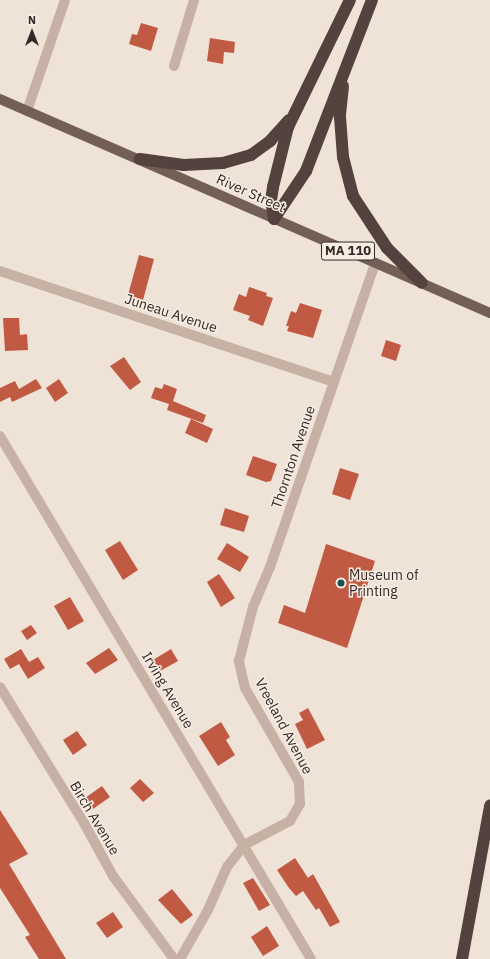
<!DOCTYPE html>
<html>
<head>
<meta charset="utf-8">
<style>
	body { margin:0 }
	#map { position:relative; width:490px; height:959px; overflow:hidden; background:#efe2d7; font-family:"IBM Plex Sans",sans-serif }
	div>[style] { position:absolute }
	[style*='--x'] { left:calc(var(--x)*1px); top:calc(var(--y)*1px); width:calc(var(--w)*1px); rotate:calc(var(--a)*1deg) }
	.building>* { inset:0; background:#c15a43 }
	.street>* { height:10px; margin:-5px; padding:0 5px; transform-origin:5px; border-radius:5px; background:#c6b1a4 }
	.primary>* { height:10px; margin:-5px; padding:0 5px; transform-origin:5px; border-radius:5px; background:#745f57 }
	.highway>* { height:12px; margin:-6px; padding:0 6px; transform-origin:6px; border-radius:6px; background:#53423d }
	.dots>* { width:11px; height:11px; translate:-50% -50%; box-sizing:border-box; border:2px solid #f8ede3; border-radius:50% }
	span { translate:-50% -50%; white-space:nowrap; text-align:center; line-height:1.15; -webkit-text-stroke:3px #f8ede3; paint-order:stroke }
	.shield-label span { padding:1px 3px; background:#f8ede3; border:1px solid; border-radius:3px; -webkit-text-stroke-width:0 }
	.shield-label { font-size:13px; color:#322825; font-weight:700 }
	.street-label { font-size:14px; color:#322825 }
	.poi-label { font-size:14px; color:#322825 }
	.left { translate:0 -50%; text-align:left }
	.north { position:absolute; left:12px; top:12px; width:40px; height:40px; -webkit-text-stroke:3px #f8ede3; paint-order:stroke; rotate:0deg; font-size:11px; font-weight:700; line-height:16px; text-align:center; color:#322825 }
	.north::after { content:''; display:block; margin:auto; width:14px; height:18px; background:#322825; clip-path:polygon(50% 0,100% 100%,50% 72%,0 100%) }
</style>
</head>
<body>
<div id="map">
	<div class="building">
		<div style="clip-path:polygon(141px 23px,158px 28px,151px 51px,129px 44px,132px 34px,137px 35px)"></div>
		<div style="clip-path:polygon(210px 38px,235px 42px,234px 53px,224px 52px,223px 64px,207px 61px)"></div>
		<div style="clip-path:polygon(139px 255px,154px 259px,143px 300px,128px 295px)"></div>
		<div style="clip-path:polygon(249px 287px,267px 293px,266px 296px,273px 298px,263px 326px,248px 320px,250px 316px,233px 310px,239px 294px,246px 297px)"></div>
		<div style="clip-path:polygon(300px 303px,322px 310px,313px 338px,287px 331px,289px 326px,286px 326px,291px 311px,296px 313px)"></div>
		<div style="clip-path:polygon(3px 318px,19px 318px,20px 335px,27px 334px,28px 350px,5px 351px)"></div>
		<div style="clip-path:polygon(386px 340px,401px 345px,396px 361px,381px 356px)"></div>
		<div style="clip-path:polygon(124px 357px,141px 382px,130px 390px,110px 366px)"></div>
		<div style="clip-path:polygon(36px 379px,42px 388px,12px 402px,10px 397px,0 402px,0 388px,15px 381px,19px 389px)"></div>
		<div style="clip-path:polygon(59px 379px,68px 393px,55px 402px,46px 388px)"></div>
		<div style="clip-path:polygon(164px 384px,177px 389px,173px 401px,206px 415px,203px 423px,167px 410px,169px 404px,151px 398px,155px 387px,162px 389px)"></div>
		<div style="clip-path:polygon(191px 419px,213px 429px,207px 443px,185px 433px)"></div>
		<div style="clip-path:polygon(253px 456px,277px 464px,271px 481px,266px 482px,246px 475px)"></div>
		<div style="clip-path:polygon(340px 468px,359px 474px,350px 500px,332px 494px)"></div>
		<div style="clip-path:polygon(225px 508px,249px 516px,244px 532px,220px 525px)"></div>
		<div style="clip-path:polygon(120px 541px,138px 570px,123px 580px,105px 550px)"></div>
		<div style="clip-path:polygon(227px 543px,249px 557px,240px 572px,217px 559px)"></div>
		<div style="clip-path:polygon(326px 544px,375px 561px,347px 648px,278px 623px,284px 605px,305px 613px)"></div>
		<div style="clip-path:polygon(219px 574px,235px 598px,221px 607px,207px 582px)"></div>
		<div style="clip-path:polygon(70px 597px,84px 621px,68px 630px,54px 606px)"></div>
		<div style="clip-path:polygon(31px 625px,37px 633px,27px 640px,21px 631px)"></div>
		<div style="clip-path:polygon(109px 648px,118px 660px,95px 674px,86px 663px)"></div>
		<div style="clip-path:polygon(21px 649px,29px 662px,38px 657px,45px 668px,28px 679px,19px 664px,10px 669px,4px 659px)"></div>
		<div style="clip-path:polygon(171px 649px,178px 661px,160px 671px,153px 660px)"></div>
		<div style="clip-path:polygon(308px 708px,325px 740px,307px 749px,295px 724px,303px 720px,299px 713px)"></div>
		<div style="clip-path:polygon(221px 722px,230px 737px,226px 740px,235px 755px,218px 766px,199px 736px)"></div>
		<div style="clip-path:polygon(77px 731px,87px 745px,73px 755px,63px 740px)"></div>
		<div style="clip-path:polygon(140px 779px,154px 793px,143px 802px,130px 788px)"></div>
		<div style="clip-path:polygon(102px 786px,110px 797px,93px 809px,85px 798px)"></div>
		<div style="clip-path:polygon(0 810px,28px 854px,9px 864px,66px 959px,39px 959px,25px 937px,30px 935px,0 888px)"></div>
		<div style="clip-path:polygon(295px 858px,308px 878px,313px 874px,340px 922px,330px 927px,319px 908px,316px 910px,303px 891px,296px 896px,289px 888px,277px 870px)"></div>
		<div style="clip-path:polygon(253px 878px,270px 905px,259px 911px,243px 883px)"></div>
		<div style="clip-path:polygon(172px 889px,193px 915px,181px 924px,158px 900px)"></div>
		<div style="clip-path:polygon(113px 912px,123px 927px,107px 938px,96px 923px)"></div>
		<div style="clip-path:polygon(267px 926px,279px 946px,263px 956px,251px 937px)"></div>
	</div>
	<div class="street">
		<div style="--x:174;--y:66;--w:69;--a:-73.1"></div>
		<div style="--x:27;--y:111;--w:117;--a:-71.1"></div>
		<div style="--x:0;--y:271;--w:352;--a:18.4"></div>
		<div style="--x:0;--y:436;--w:608;--a:59.26"></div>
		<div style="--x:0;--y:687;--w:160;--a:58.3"></div>
		<div style="--x:84;--y:823;--w:60;--a:61.3"></div>
		<div style="--x:113;--y:876;--w:103;--a:53.7"></div>
		<div style="--x:180;--y:959;--w:56;--a:-60.3"></div>
		<div style="--x:208;--y:910;--w:47;--a:-66.2"></div>
		<div style="--x:227;--y:867;--w:28;--a:-52"></div>
		<div style="--x:244;--y:845;--w:52;--a:-27.6"></div>
		<div style="--x:290;--y:821;--w:20;--a:-60"></div>
		<div style="--x:300;--y:804;--w:22;--a:-93"></div>
		<div style="--x:299;--y:782;--w:108;--a:-119.9"></div>
		<div style="--x:245;--y:688;--w:28;--a:-103"></div>
		<div style="--x:239;--y:661;--w:56;--a:-75.5"></div>
		<div style="--x:253;--y:607;--w:43;--a:-67"></div>
		<div style="--x:270;--y:567;--w:322;--a:-70.9"></div>
	</div>
	<div class="primary">
		<div style="--x:0;--y:99;--w:535;--a:23.59"></div>
	</div>
	<div class="highway">
		<div style="--x:343;--y:86;--w:31;--a:96"></div>
		<div style="--x:340;--y:117;--w:40;--a:85.7"></div>
		<div style="--x:343;--y:157;--w:40;--a:75.6"></div>
		<div style="--x:353;--y:196;--w:62;--a:56.8"></div>
		<div style="--x:387;--y:248;--w:49;--a:45"></div>
		<div style="--x:140;--y:159;--w:44;--a:7.8"></div>
		<div style="--x:184;--y:165;--w:39;--a:-3"></div>
		<div style="--x:223;--y:163;--w:29;--a:-16"></div>
		<div style="--x:251;--y:155;--w:24;--a:-36"></div>
		<div style="--x:270;--y:141;--w:28;--a:-48"></div>
		<div style="--x:274;--y:219;--w:58;--a:-56.3"></div>
		<div style="--x:306;--y:171;--w:183;--a:-68.9"></div>
		<div style="--x:274;--y:219;--w:19;--a:-99"></div>
		<div style="--x:271;--y:200;--w:13;--a:-81"></div>
		<div style="--x:273;--y:187;--w:62;--a:-76"></div>
		<div style="--x:288;--y:127;--w:141;--a:-64"></div>
		<div style="--x:462;--y:959;--w:156;--a:-79.6"></div>
	</div>
	<div class="dots">
		<div style="left:341px;top:583px;background:#1d5151"></div>
	</div>
	<div class="shield-label">
		<span style="left:348px;top:251px">MA 110</span>
	</div>
	<div class="street-label">
		<span style="left:251px;top:193px;rotate:24deg">River Street</span>
		<span style="left:171px;top:313px;rotate:18deg">Juneau Avenue</span>
		<span style="left:293px;top:457px;rotate:-71deg">Thornton Avenue</span>
		<span style="left:168px;top:690px;rotate:59deg">Irving Avenue</span>
		<span style="left:284px;top:726px;rotate:62deg">Vreeland Avenue</span>
		<span style="left:95px;top:818px;rotate:59deg">Birch Avenue</span>
	</div>
	<div class="poi-label">
		<span class="left" style="left:349px;top:583px">Museum of<br>Printing</span>
	</div>
	<div class="north">N</div>
</div>
</body>
</html>
